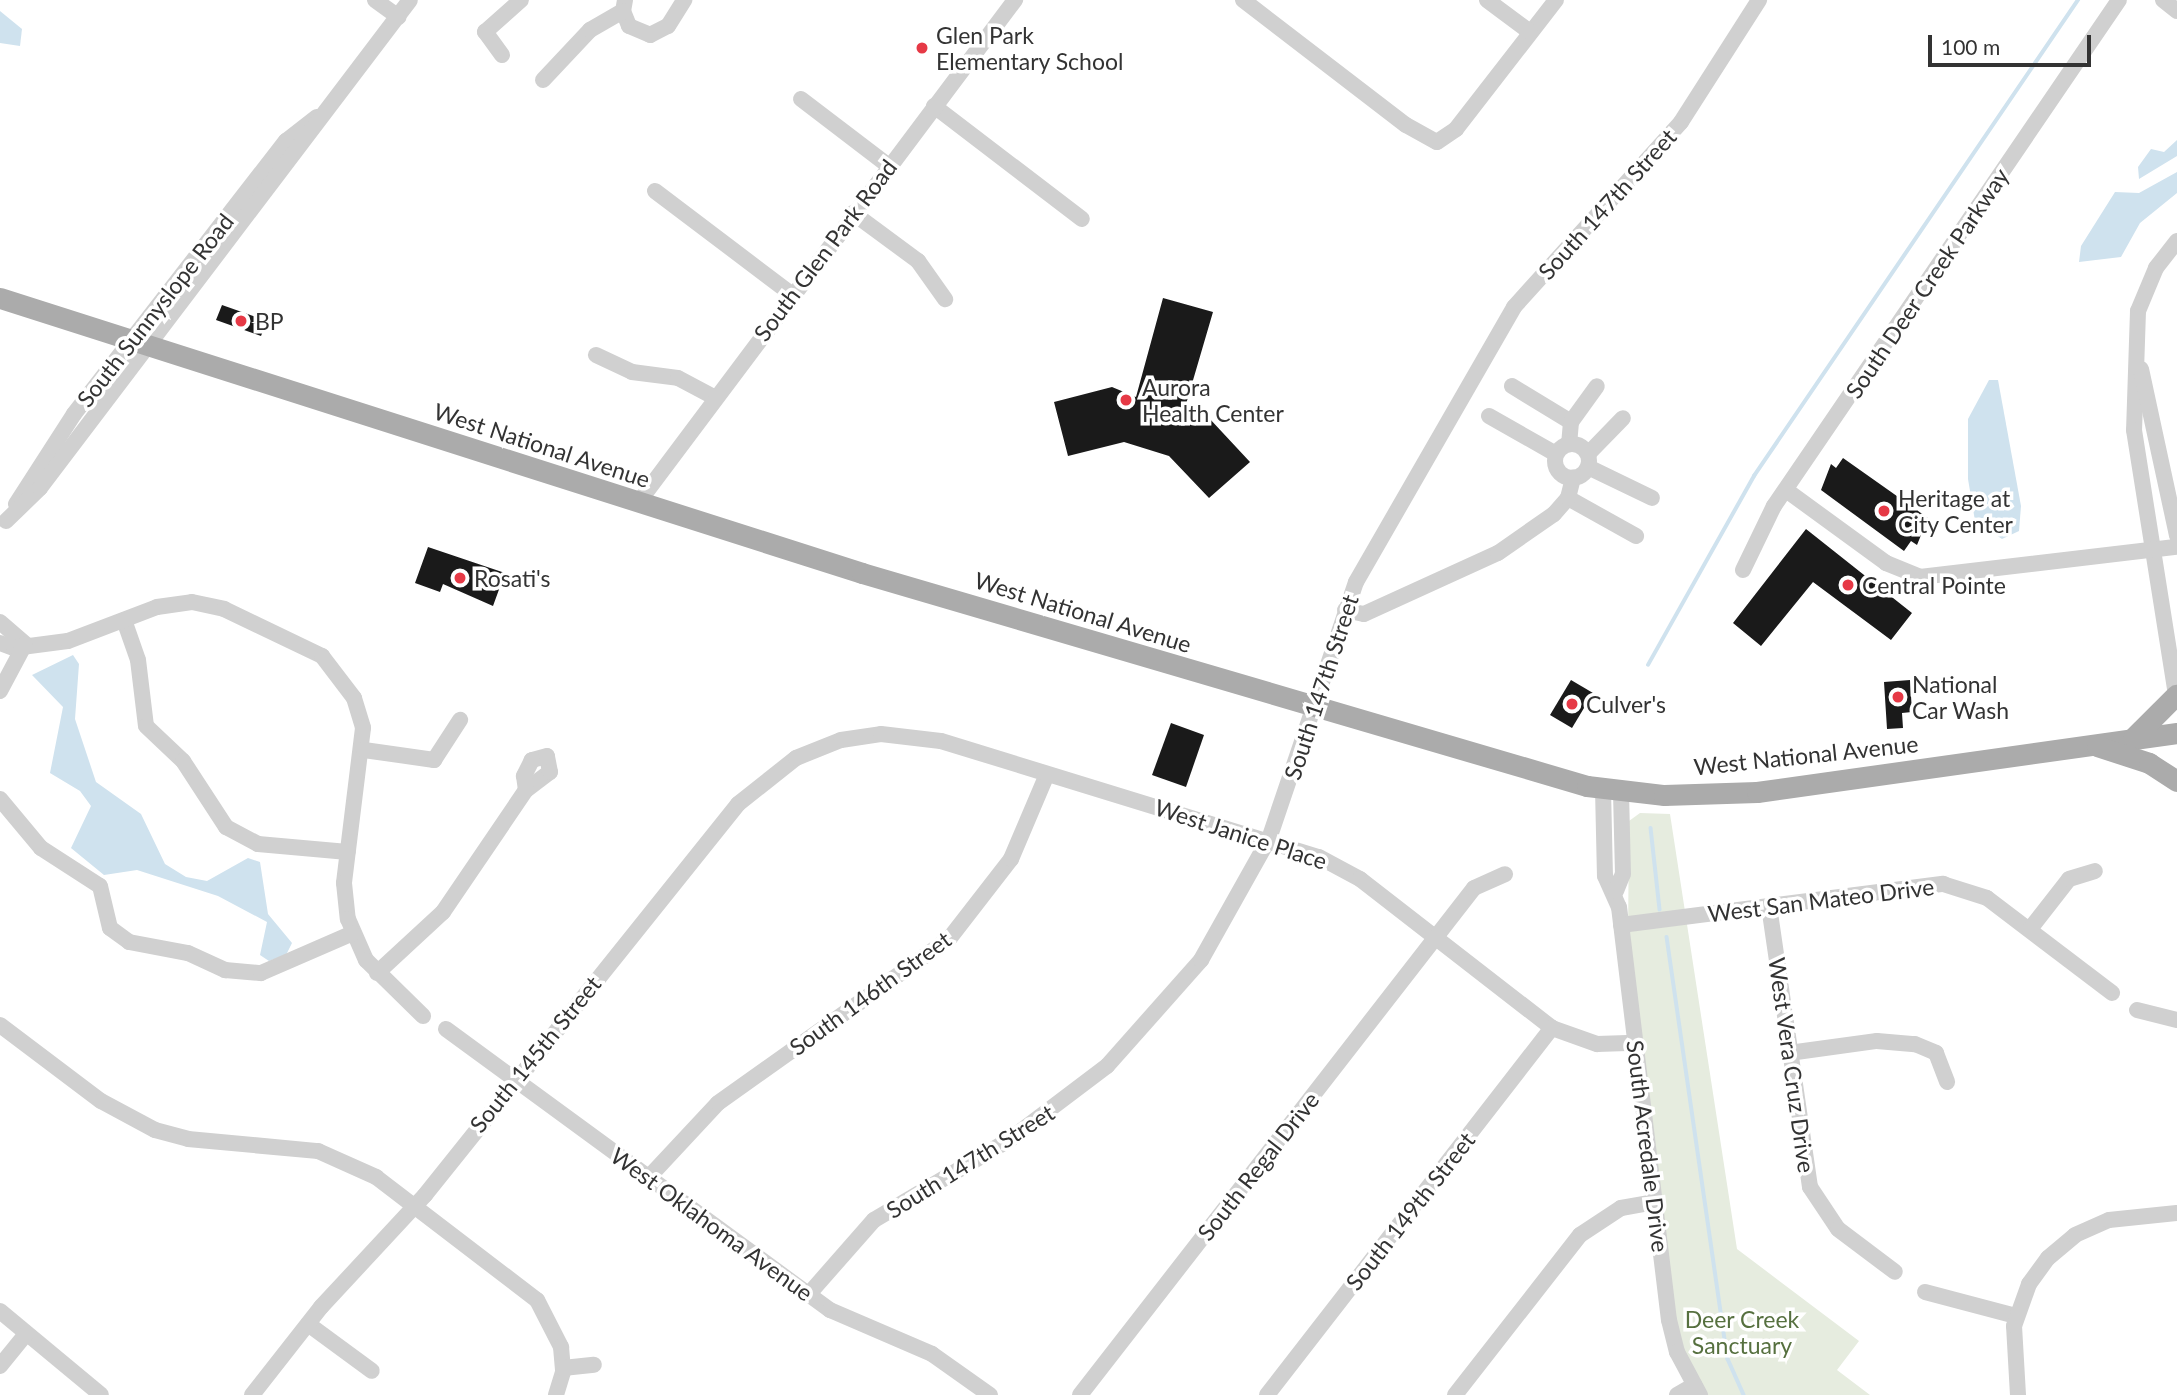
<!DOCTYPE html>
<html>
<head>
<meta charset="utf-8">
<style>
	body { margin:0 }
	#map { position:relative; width:2177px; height:1395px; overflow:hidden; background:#fff; font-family:Lato,sans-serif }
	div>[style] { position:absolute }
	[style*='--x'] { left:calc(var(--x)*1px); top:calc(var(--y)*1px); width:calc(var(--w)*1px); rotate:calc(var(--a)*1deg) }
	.green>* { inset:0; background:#e6ecdf }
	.water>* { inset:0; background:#cfe2ee }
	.stream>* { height:3.5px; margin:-1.75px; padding:0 1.75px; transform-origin:1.75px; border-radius:1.75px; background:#cfe2ee }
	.building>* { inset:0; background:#1a1a1a }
	.minor>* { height:16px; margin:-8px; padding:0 8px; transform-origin:8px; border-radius:8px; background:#d0d0d0 }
	.minor>.ring { margin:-8px; padding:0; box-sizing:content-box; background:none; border:16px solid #d0d0d0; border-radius:50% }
	.major>* { height:21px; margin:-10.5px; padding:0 10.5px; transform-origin:10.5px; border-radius:10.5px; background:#ababab }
	.dots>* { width:19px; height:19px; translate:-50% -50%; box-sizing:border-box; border:4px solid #fff; border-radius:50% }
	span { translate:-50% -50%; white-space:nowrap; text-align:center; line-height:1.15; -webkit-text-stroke:7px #fff; paint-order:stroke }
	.poi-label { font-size:23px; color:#333 }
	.left { translate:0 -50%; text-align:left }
	.street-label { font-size:23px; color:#333 }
	.park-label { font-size:23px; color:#56703f }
	.scale { position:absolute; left:1928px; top:35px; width:163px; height:32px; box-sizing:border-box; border:4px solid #333; border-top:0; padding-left:9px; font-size:21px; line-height:24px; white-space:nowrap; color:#333; -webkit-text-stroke:5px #fff; paint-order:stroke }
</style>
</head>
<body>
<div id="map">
	<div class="green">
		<div style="clip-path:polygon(1640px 813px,1670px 814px,1737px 1249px,1859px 1341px,1837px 1370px,1870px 1395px,1705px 1395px,1680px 1349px,1628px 939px,1629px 821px)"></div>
	</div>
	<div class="water">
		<div style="clip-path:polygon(0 11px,22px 29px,20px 46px,0 43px)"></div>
		<div style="clip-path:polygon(2177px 140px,2177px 156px,2139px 179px,2138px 167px,2151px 149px,2164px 152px)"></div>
		<div style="clip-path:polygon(2177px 172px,2177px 193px,2140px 223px,2121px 257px,2079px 262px,2081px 246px,2115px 192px,2139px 193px)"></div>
		<div style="clip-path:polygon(1989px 380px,1998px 380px,2021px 506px,2019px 531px,2002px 539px,1975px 521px,1968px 479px,1968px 419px)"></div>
		<div style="clip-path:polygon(73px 655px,79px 664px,75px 719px,96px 782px,141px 814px,165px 864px,186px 877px,207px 881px,248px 858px,260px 862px,268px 914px,292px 943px,286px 955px,269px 961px,260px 955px,267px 922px,218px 896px,137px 870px,104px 875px,71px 848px,91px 806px,80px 791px,50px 773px,63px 707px,32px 675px)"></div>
	</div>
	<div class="stream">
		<div style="--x:1648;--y:665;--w:217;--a:-60.7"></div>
		<div style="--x:1754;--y:476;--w:576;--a:-55.76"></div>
		<div style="--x:1651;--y:828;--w:82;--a:83.7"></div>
		<div style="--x:1667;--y:937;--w:426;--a:81.8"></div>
		<div style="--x:1728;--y:1359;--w:39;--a:66"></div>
	</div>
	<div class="building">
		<div style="clip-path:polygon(1163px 298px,1213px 312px,1184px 411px,1209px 418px,1250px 462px,1209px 498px,1169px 456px,1124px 442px,1068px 456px,1054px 402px,1112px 387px,1136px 397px)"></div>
		<div style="clip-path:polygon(222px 305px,267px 321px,261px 336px,216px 320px)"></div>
		<div style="clip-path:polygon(1843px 458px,1928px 518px,1917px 545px,1911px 541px,1904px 551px,1821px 490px,1831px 464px,1836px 468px)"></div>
		<div style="clip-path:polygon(1806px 529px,1912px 613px,1891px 640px,1813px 582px,1761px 646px,1733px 623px)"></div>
		<div style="clip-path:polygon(428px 547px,505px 573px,493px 606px,443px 584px,440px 592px,415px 583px)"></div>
		<div style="clip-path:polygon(1571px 680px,1593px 693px,1572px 728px,1550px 715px)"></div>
		<div style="clip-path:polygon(1910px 680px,1912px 712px,1902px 713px,1903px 728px,1887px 729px,1884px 682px)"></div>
		<div style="clip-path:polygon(1171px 723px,1204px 735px,1186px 787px,1152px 775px)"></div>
	</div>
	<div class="minor">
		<div style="--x:375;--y:0;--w:29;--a:36"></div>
		<div style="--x:625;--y:0;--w:11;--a:100"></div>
		<div style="--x:623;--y:11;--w:16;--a:68"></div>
		<div style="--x:629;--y:26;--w:23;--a:23"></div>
		<div style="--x:650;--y:35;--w:20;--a:-27"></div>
		<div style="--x:668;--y:26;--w:31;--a:-58"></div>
		<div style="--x:1243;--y:0;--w:205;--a:37.5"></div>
		<div style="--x:1406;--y:125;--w:35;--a:29"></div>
		<div style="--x:1437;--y:142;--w:23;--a:-34"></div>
		<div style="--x:1456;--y:129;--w:163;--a:-52.2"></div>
		<div style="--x:1487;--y:0;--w:54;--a:36.7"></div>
		<div style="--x:2163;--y:0;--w:18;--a:38"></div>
		<div style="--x:502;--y:55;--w:29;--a:-126"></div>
		<div style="--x:485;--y:32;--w:48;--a:-41.6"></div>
		<div style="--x:543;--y:80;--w:69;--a:-46.8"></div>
		<div style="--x:590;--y:30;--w:38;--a:-30"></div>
		<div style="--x:801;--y:99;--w:111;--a:37.3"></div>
		<div style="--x:934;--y:106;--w:186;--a:37.4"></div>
		<div style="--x:655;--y:191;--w:171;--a:37.1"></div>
		<div style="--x:853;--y:213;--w:81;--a:36.4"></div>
		<div style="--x:918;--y:261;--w:47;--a:54.6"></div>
		<div style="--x:2177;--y:241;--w:34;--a:128"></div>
		<div style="--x:2156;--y:268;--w:47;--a:112.7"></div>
		<div style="--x:2138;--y:311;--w:119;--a:91.9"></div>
		<div style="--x:2134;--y:430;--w:275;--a:81"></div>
		<div style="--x:596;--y:355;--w:40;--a:25"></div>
		<div style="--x:632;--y:372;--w:46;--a:7.4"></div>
		<div style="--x:678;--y:378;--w:40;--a:28"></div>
		<div style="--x:2141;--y:369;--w:171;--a:77.8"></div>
		<div style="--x:1512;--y:386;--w:69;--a:31.4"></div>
		<div style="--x:1571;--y:422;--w:22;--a:95"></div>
		<div style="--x:1489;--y:416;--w:77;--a:29.6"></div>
		<div style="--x:1571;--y:422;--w:44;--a:-54.2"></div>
		<div class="ring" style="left:1555px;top:444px;width:18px;height:18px"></div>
		<div style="--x:1588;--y:454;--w:50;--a:-45.8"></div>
		<div style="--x:1588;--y:467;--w:71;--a:25.8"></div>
		<div style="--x:1786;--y:490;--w:124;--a:36.1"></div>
		<div style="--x:1886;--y:563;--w:37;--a:22"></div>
		<div style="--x:1920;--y:577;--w:259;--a:-6.7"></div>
		<div style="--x:1568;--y:498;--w:78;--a:29.2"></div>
		<div style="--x:638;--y:503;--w:629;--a:-53.15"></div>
		<div style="--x:16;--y:504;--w:107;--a:-57.2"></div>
		<div style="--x:74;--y:414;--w:346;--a:-52.2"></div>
		<div style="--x:286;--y:141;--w:39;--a:-38"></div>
		<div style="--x:6;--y:521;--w:47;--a:-44.1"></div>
		<div style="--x:40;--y:488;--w:612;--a:-52.83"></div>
		<div style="--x:1743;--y:570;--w:71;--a:-64.2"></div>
		<div style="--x:1774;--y:506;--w:612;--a:-55.71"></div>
		<div style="--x:1345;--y:610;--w:19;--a:12"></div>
		<div style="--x:1364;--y:614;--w:147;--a:-24.5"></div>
		<div style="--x:1498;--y:553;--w:68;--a:-34.9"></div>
		<div style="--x:1554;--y:514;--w:21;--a:-49"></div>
		<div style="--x:1568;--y:498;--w:21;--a:-76"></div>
		<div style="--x:124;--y:620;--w:42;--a:70.7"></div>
		<div style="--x:138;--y:660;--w:66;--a:83.1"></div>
		<div style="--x:146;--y:726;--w:51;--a:43.4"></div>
		<div style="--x:183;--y:761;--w:79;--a:56.9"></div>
		<div style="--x:226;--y:827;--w:36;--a:28"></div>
		<div style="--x:258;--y:844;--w:90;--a:5.1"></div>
		<div style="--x:0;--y:622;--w:33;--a:41"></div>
		<div style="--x:0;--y:643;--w:15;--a:20"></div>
		<div style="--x:14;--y:648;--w:54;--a:-7.4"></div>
		<div style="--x:68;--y:641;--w:95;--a:-20.9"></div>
		<div style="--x:157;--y:607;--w:35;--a:-8"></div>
		<div style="--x:192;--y:602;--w:33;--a:12"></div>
		<div style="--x:224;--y:609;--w:109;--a:25.6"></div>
		<div style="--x:322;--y:656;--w:53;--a:52.7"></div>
		<div style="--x:354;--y:698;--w:31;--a:73"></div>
		<div style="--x:363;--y:728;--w:156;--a:97"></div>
		<div style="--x:344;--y:883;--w:36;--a:84"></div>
		<div style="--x:348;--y:919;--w:45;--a:66.3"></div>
		<div style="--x:366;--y:960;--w:80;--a:44.5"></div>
		<div style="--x:0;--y:691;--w:53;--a:-62"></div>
		<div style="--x:364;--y:750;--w:71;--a:8.1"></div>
		<div style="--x:434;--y:760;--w:48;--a:-57"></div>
		<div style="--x:1603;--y:789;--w:87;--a:88.7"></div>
		<div style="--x:1605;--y:876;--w:34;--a:66"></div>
		<div style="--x:1619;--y:907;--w:416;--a:83.1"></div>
		<div style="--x:1669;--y:1320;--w:33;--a:76"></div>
		<div style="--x:1677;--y:1352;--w:49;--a:61.9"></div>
		<div style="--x:0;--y:799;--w:64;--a:50.1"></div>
		<div style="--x:41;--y:848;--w:70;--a:32.8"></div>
		<div style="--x:100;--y:886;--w:43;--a:76.6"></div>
		<div style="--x:110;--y:928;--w:24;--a:36"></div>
		<div style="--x:129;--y:942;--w:60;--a:10.6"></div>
		<div style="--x:188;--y:953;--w:41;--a:24.7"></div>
		<div style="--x:225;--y:970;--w:36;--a:5"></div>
		<div style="--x:261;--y:973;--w:100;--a:-23.5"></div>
		<div style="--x:1616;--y:891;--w:18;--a:-68"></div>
		<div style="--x:1623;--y:874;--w:81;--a:-91.4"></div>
		<div style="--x:1769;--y:906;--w:284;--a:81.7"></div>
		<div style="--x:1810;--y:1187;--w:50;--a:56.3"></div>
		<div style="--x:1838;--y:1229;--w:71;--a:37"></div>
		<div style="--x:1621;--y:925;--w:325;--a:-7.3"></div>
		<div style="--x:1943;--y:884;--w:46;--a:17.7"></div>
		<div style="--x:1987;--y:898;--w:157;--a:37.2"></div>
		<div style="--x:2030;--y:929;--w:63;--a:-52"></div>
		<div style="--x:2069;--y:879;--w:27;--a:-17"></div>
		<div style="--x:377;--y:973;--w:90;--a:-42.7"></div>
		<div style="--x:443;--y:912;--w:148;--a:-55.8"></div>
		<div style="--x:526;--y:790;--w:30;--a:-37"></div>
		<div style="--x:550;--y:772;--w:16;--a:-101"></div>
		<div style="--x:547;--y:756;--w:16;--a:165"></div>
		<div style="--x:532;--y:760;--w:18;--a:117"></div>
		<div style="--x:524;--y:776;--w:14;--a:82"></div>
		<div style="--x:2137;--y:1010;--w:41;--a:14"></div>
		<div style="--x:0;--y:1025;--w:126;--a:37"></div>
		<div style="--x:101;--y:1101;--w:61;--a:28.2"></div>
		<div style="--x:155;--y:1130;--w:34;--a:15"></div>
		<div style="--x:188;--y:1139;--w:131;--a:5.3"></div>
		<div style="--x:318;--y:1151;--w:64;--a:24.1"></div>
		<div style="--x:376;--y:1177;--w:203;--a:37.4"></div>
		<div style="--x:537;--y:1300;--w:53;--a:62.9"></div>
		<div style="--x:561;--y:1347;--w:25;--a:85"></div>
		<div style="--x:563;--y:1372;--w:24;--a:107"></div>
		<div style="--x:446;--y:1029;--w:476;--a:36.2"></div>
		<div style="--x:830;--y:1310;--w:111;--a:23.3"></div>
		<div style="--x:932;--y:1354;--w:71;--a:35.3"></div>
		<div style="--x:1789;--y:1053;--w:89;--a:-7.8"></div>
		<div style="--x:1877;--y:1041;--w:38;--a:5"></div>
		<div style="--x:1915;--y:1044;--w:23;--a:23"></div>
		<div style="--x:1936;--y:1053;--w:31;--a:69"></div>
		<div style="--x:649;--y:1177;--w:101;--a:-47"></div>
		<div style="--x:718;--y:1103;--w:283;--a:-35.4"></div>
		<div style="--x:949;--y:939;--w:101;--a:-52.2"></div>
		<div style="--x:1011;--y:859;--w:92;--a:-67"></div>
		<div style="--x:1925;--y:1292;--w:94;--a:14.8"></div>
		<div style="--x:808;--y:1295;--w:100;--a:-48.7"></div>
		<div style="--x:874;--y:1220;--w:157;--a:-30.7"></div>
		<div style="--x:1009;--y:1140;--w:123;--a:-37.1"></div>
		<div style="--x:1107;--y:1066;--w:142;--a:-48.4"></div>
		<div style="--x:1201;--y:960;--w:139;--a:-60.7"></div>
		<div style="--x:1269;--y:839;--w:271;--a:-71.3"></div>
		<div style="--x:1356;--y:582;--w:317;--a:-60.1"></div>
		<div style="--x:1514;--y:307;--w:249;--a:-47.9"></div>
		<div style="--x:1681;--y:122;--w:145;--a:-57.4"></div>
		<div style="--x:0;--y:1311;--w:131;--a:39.7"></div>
		<div style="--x:308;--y:1324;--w:79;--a:36.3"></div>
		<div style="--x:0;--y:1366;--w:40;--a:-51"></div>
		<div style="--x:563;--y:1368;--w:31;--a:-6"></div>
		<div style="--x:252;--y:1395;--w:112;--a:-51.9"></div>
		<div style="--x:321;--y:1307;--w:153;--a:-47.1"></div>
		<div style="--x:425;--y:1195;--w:501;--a:-51.32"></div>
		<div style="--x:738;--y:804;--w:74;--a:-38.4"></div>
		<div style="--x:796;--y:758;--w:48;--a:-21.8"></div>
		<div style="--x:841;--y:740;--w:40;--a:-8.5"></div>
		<div style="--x:881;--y:734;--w:60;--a:6.7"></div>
		<div style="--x:941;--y:741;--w:395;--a:17.1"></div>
		<div style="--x:1319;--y:857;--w:47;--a:28.2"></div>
		<div style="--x:1360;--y:879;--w:243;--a:37.8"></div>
		<div style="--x:1552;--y:1028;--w:48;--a:19.6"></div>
		<div style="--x:1597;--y:1044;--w:38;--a:-2"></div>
		<div style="--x:1080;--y:1395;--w:642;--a:-52.15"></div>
		<div style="--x:1474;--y:888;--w:34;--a:-24"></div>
		<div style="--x:1267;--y:1395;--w:465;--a:-52.2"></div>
		<div style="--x:1455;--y:1395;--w:203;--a:-52"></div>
		<div style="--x:1580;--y:1235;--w:49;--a:-33.4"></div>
		<div style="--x:1621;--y:1208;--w:35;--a:-10"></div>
		<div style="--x:1677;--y:1395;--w:20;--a:-30"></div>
		<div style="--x:2018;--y:1395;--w:69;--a:-93.3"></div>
		<div style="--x:2014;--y:1326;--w:45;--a:-70.3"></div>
		<div style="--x:2029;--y:1284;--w:32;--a:-54"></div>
		<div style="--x:2048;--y:1258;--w:35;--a:-40"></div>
		<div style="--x:2075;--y:1235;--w:37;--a:-24"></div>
		<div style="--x:2109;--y:1220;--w:68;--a:-5.9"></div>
	</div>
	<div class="major">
		<div style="--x:0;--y:298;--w:905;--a:17.69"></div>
		<div style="--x:862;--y:573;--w:756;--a:16.37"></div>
		<div style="--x:1587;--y:786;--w:78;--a:6.7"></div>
		<div style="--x:1664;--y:795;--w:93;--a:-1.8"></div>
		<div style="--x:1757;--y:792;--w:424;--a:-8"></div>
		<div style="--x:2133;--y:738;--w:61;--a:-45"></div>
		<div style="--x:2097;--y:746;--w:55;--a:18.1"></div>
		<div style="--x:2149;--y:763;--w:33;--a:33"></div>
	</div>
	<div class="dots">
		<div style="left:922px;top:48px;background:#e63946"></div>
		<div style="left:241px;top:321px;background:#e63946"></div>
		<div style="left:1126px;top:400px;background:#e63946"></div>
		<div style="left:1884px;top:511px;background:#e63946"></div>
		<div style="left:460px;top:578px;background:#e63946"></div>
		<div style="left:1848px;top:585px;background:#e63946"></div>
		<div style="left:1898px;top:697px;background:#e63946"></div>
		<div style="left:1572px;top:704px;background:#e63946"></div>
	</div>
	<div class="poi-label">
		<span class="left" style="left:936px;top:48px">Glen Park<br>Elementary School</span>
		<span class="left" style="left:255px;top:321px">BP</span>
		<span class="left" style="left:1142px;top:400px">Aurora<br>Health Center</span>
		<span class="left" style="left:1898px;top:511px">Heritage at<br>City Center</span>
		<span class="left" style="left:474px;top:578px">Rosati's</span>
		<span class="left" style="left:1862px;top:585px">Central Pointe</span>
		<span class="left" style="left:1912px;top:697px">National<br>Car Wash</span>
		<span class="left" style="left:1586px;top:704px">Culver's</span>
	</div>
	<div class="street-label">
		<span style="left:1607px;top:204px;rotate:-48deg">South 147th Street</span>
		<span style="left:825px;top:250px;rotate:-53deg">South Glen Park Road</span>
		<span style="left:1927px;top:283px;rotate:-56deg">South Deer Creek Parkway</span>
		<span style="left:155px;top:310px;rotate:-52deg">South Sunnyslope Road</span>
		<span style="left:542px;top:445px;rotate:18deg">West National Avenue</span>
		<span style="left:1083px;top:612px;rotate:17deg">West National Avenue</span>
		<span style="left:1321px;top:687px;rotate:-72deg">South 147th Street</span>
		<span style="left:1806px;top:755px;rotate:-6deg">West National Avenue</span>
		<span style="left:1241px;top:834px;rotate:18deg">West Janice Place</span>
		<span style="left:1821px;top:900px;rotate:-7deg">West San Mateo Drive</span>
		<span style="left:870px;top:993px;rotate:-36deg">South 146th Street</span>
		<span style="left:535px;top:1054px;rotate:-51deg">South 145th Street</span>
		<span style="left:1792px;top:1065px;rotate:82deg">West Vera Cruz Drive</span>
		<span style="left:1648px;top:1146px;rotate:83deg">South Acredale Drive</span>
		<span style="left:970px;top:1161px;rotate:-32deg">South 147th Street</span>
		<span style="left:1258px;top:1166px;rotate:-52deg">South Regal Drive</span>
		<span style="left:1410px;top:1211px;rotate:-52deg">South 149th Street</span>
		<span style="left:712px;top:1224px;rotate:36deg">West Oklahoma Avenue</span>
	</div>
	<div class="park-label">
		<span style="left:1742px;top:1332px">Deer Creek<br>Sanctuary</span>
	</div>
	<div class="scale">100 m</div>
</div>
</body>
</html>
